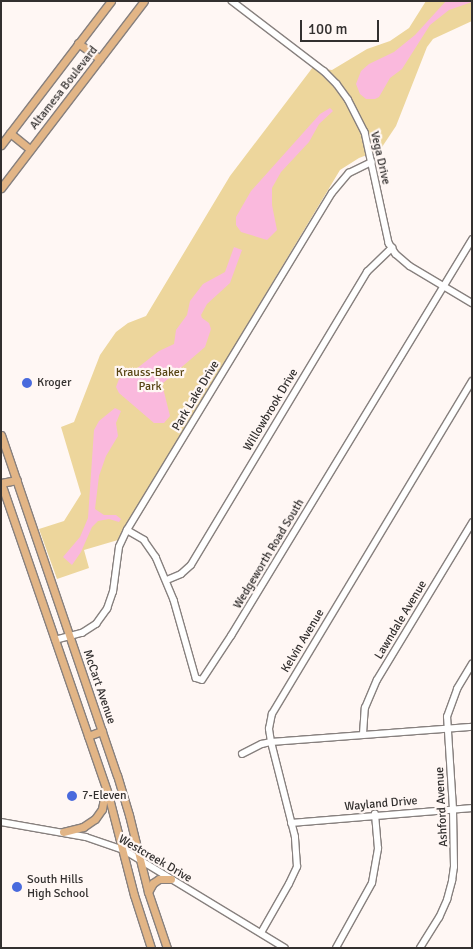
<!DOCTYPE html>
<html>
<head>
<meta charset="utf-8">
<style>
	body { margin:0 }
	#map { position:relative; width:473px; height:949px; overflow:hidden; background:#fff7f4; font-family:Signika,sans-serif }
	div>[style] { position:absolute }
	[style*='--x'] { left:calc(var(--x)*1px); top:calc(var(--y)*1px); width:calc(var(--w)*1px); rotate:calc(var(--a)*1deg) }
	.green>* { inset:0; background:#edd69c }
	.water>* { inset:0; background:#fab9dd }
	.roads { filter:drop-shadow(1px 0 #87807e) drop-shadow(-1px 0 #87807e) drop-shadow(0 1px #87807e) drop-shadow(0 -1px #87807e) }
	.minor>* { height:5.5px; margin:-2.75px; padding:0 2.75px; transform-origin:2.75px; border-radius:2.75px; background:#fff }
	.major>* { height:7px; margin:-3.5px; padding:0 3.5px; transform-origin:3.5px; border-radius:3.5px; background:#e2b586 }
	.dots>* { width:14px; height:14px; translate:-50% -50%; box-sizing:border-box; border:2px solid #fff7f4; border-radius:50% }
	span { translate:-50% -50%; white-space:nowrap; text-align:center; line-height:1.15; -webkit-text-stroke:4.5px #fff7f4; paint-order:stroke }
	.street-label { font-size:12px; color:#33302f }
	.park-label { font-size:12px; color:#574514 }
	.poi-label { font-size:12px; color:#33302f }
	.left { translate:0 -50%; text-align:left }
	.frame { position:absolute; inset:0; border:2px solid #33302f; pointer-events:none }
	.scale { position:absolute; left:300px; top:20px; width:79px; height:22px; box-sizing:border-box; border:2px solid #33302f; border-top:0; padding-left:6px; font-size:15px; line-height:18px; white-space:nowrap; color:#33302f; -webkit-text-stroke:4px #fff7f4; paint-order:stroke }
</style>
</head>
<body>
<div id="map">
	<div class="green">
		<div style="clip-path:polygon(426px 1px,472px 1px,472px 21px,433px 39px,427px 47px,396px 126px,380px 150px,359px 158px,340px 170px,118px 540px,84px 550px,89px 568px,57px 579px,39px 529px,64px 521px,81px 494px,61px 427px,74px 422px,100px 355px,116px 332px,128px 323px,146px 316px,230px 176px,313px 67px,332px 70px,367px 49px,390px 41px,409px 28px)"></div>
	</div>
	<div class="water">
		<div style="clip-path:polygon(446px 1px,472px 2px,449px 10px,430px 25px,402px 69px,390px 78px,379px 97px,375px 99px,366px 99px,360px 94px,356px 84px,361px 71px,369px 64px,394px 52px,415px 35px)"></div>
		<div style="clip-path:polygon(330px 108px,333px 111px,319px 124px,309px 142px,281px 172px,272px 188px,272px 205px,277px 230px,267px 240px,241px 232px,236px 225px,236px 217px,251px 191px,320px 114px)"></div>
		<div style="clip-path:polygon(234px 247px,242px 250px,230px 283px,207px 304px,201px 315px,202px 318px,209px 323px,211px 329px,205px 347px,162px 384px,170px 416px,164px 423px,154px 423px,119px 393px,116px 387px,119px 379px,131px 373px,159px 351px,174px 344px,176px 330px,187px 315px,190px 301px,203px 284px,225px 272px)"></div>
		<div style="clip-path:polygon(115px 408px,121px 411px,116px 423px,118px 436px,106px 456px,99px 476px,95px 509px,104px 515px,116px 515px,121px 519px,119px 522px,109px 519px,98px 521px,92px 527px,81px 552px,72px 565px,63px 557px,80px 537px,88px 518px,94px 430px,99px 421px)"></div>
	</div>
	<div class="roads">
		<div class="minor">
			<div style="--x:232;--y:1;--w:116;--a:37.3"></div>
			<div style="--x:324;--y:71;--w:18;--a:45"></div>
			<div style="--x:337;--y:84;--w:19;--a:54"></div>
			<div style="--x:348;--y:99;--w:37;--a:63"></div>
			<div style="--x:365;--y:132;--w:114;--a:77.8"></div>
			<div style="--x:389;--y:243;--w:13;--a:58"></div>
			<div style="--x:396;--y:254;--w:18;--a:41"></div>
			<div style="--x:410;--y:266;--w:72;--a:30.8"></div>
			<div style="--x:127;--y:530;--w:20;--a:30"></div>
			<div style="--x:144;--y:540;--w:21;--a:55"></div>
			<div style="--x:156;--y:557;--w:47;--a:67.3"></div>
			<div style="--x:174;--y:600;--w:81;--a:74.2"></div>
			<div style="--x:196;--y:678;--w:6;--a:18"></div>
			<div style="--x:202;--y:680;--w:53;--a:-56.6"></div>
			<div style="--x:231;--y:636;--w:464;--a:-58.7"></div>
			<div style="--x:167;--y:580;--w:15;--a:-23"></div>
			<div style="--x:181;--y:574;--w:13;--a:-42"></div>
			<div style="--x:191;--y:565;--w:342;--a:-59"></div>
			<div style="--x:367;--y:272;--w:35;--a:-44"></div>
			<div style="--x:55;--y:640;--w:28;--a:-15"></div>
			<div style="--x:82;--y:633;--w:17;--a:-33"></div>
			<div style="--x:96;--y:624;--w:19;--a:-54"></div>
			<div style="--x:107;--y:609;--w:18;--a:-71"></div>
			<div style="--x:113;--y:592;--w:45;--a:-82.4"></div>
			<div style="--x:119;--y:547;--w:19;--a:-65"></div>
			<div style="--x:127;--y:530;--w:394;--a:-58.7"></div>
			<div style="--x:332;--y:193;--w:26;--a:-50"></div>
			<div style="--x:349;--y:173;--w:25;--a:-26"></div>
			<div style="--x:363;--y:734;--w:26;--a:-86"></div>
			<div style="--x:365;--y:708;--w:30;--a:-67"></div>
			<div style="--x:377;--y:680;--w:184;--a:-58.8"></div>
			<div style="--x:242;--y:754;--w:22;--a:-27"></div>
			<div style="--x:262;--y:744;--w:9;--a:-13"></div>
			<div style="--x:271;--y:742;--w:202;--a:-4.3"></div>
			<div style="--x:1;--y:822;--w:86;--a:10"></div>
			<div style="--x:86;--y:837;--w:40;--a:18.9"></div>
			<div style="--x:124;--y:850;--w:188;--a:31.3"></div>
			<div style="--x:291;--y:823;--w:182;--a:-4.7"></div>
			<div style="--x:261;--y:933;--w:56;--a:-60.3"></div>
			<div style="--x:289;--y:884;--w:19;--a:-65"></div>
			<div style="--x:297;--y:867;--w:30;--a:-94"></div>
			<div style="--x:295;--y:837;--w:98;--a:-104.2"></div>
			<div style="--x:271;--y:742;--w:13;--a:-99"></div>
			<div style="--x:269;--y:729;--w:15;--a:-79"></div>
			<div style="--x:272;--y:714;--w:388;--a:-59"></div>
			<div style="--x:336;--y:948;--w:74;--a:-61"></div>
			<div style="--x:372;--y:883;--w:35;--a:-80"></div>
			<div style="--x:378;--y:849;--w:35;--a:-95"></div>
			<div style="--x:420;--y:948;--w:36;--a:-58"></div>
			<div style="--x:439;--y:918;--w:20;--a:-66"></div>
			<div style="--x:447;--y:900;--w:20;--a:-75"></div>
			<div style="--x:452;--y:881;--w:14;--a:-82"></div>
			<div style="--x:454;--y:867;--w:58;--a:-91"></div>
			<div style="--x:453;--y:809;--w:92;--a:-93.7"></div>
			<div style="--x:447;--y:717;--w:30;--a:-70"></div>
			<div style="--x:457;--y:689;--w:29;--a:-59"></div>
		</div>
		<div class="major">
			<div style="--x:78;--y:43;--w:27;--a:36"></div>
			<div style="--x:10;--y:133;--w:26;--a:39"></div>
			<div style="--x:1;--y:145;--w:181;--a:-52.6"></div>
			<div style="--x:1;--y:188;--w:235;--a:-52.6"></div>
			<div style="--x:1;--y:435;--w:359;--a:71.2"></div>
			<div style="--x:117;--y:775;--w:42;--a:73.3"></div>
			<div style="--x:129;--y:815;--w:79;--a:76.1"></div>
			<div style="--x:148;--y:892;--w:59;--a:71.3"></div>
			<div style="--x:1;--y:483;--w:329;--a:71"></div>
			<div style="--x:108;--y:794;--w:104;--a:75.6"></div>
			<div style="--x:134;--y:895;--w:56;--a:72.2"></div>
			<div style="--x:1;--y:483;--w:16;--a:-11"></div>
			<div style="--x:88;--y:736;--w:15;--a:-20"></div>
			<div style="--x:63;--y:832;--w:21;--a:-14"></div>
			<div style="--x:83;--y:827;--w:14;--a:-34"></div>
			<div style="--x:95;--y:819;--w:12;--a:-55"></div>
			<div style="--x:102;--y:809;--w:17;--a:-80"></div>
			<div style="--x:148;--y:892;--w:10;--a:-61"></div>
			<div style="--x:153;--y:883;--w:7;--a:-34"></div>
			<div style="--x:159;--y:879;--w:12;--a:0"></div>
		</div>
	</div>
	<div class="dots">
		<div style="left:27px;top:383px;background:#496add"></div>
		<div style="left:72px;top:796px;background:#496add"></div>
		<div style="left:17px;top:887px;background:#496add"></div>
	</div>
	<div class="street-label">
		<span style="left:64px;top:88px;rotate:-52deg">Altamesa Boulevard</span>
		<span style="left:380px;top:158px;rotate:77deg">Vega Drive</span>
		<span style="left:196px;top:396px;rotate:-59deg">Park Lake Drive</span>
		<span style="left:271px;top:410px;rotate:-59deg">Willowbrook Drive</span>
		<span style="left:269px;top:554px;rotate:-59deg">Wedgeworth Road South</span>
		<span style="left:401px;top:620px;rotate:-59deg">Lawndale Avenue</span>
		<span style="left:303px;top:641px;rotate:-59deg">Kelvin Avenue</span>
		<span style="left:99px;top:687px;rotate:71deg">McCart Avenue</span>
		<span style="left:381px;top:804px;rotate:-5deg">Wayland Drive</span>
		<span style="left:442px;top:807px;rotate:-93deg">Ashford Avenue</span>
		<span style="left:155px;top:859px;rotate:30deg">Westcreek Drive</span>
	</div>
	<div class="park-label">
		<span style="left:150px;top:380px">Krauss-Baker<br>Park</span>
	</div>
	<div class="poi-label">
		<span class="left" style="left:37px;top:383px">Kroger</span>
		<span class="left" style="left:82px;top:796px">7-Eleven</span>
		<span class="left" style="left:27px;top:887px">South Hills<br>High School</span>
	</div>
	<div class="frame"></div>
	<div class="scale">100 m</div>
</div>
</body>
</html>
